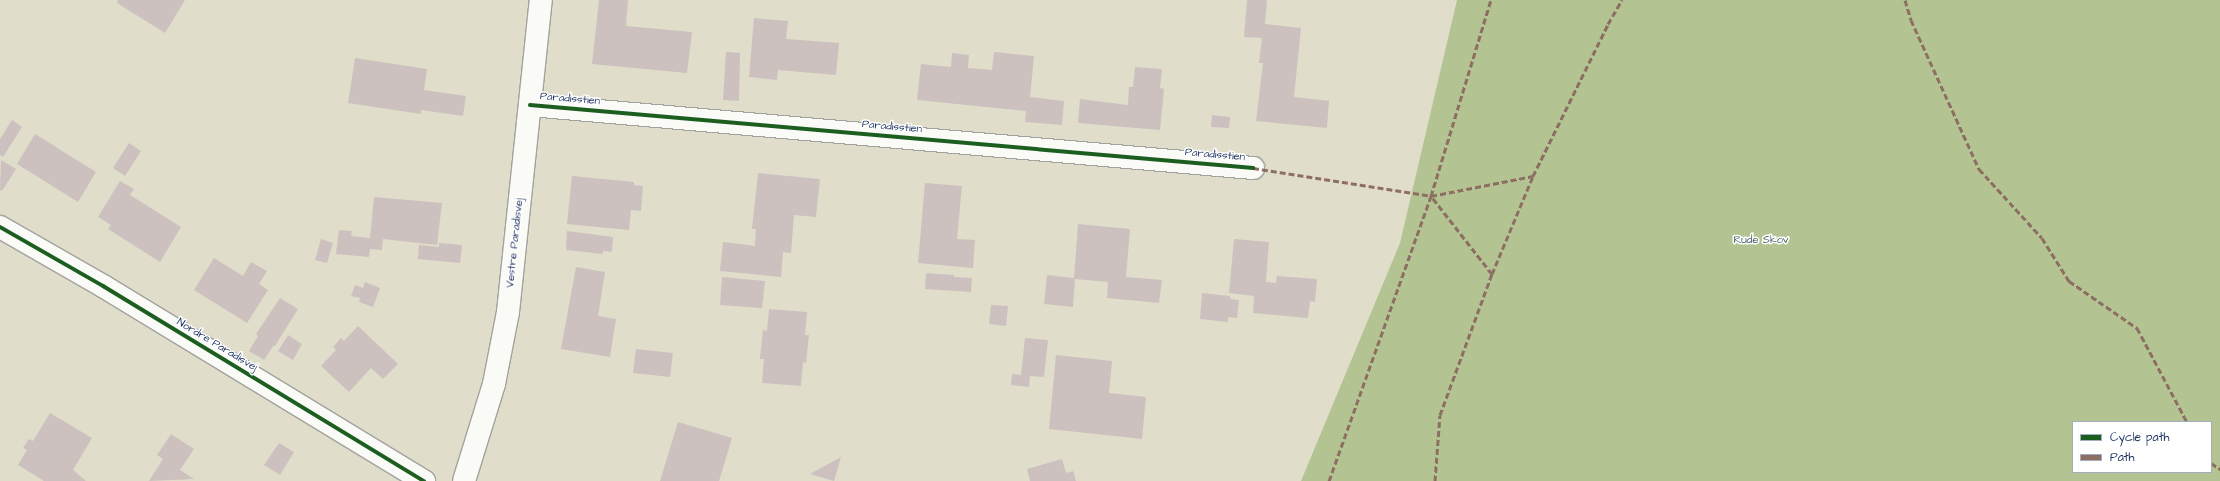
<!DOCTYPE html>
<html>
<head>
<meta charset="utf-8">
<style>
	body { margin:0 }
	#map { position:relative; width:2220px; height:481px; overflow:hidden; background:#e0ddcb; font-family:"Architects Daughter",sans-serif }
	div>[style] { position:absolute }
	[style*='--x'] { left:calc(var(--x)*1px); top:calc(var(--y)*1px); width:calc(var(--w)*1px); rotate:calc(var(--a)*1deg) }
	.forest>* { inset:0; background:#b3c492 }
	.building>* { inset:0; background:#ccc1bf }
	.roads { filter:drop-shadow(1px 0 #a1a29d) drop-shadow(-1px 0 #a1a29d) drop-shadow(0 1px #a1a29d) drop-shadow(0 -1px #a1a29d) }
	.street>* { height:22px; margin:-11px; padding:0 11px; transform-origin:11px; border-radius:11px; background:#fafaf7 }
	.quiet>* { height:3px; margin-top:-1.5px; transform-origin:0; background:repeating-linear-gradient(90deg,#8d6e63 0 6px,transparent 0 9px) }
	.cycleway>* { height:4px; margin:-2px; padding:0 2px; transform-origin:2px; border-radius:2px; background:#1b5e20 }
	span { translate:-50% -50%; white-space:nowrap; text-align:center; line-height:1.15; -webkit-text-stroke:3px #fff; paint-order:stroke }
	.street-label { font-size:11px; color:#1b2f5e }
	.park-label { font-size:11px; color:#495e64 }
	.legend { position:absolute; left:2072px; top:421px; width:140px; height:52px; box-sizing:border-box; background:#fff; border:1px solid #a4acbf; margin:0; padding:5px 7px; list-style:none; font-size:12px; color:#1b2f5e }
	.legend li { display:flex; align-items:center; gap:8px; height:20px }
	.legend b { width:20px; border:1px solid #a4acbf }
</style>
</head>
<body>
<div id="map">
	<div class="forest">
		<div style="clip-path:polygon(evenodd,1457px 0,2220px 0,2220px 481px,1301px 481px,1400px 243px,1457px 0,2073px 422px,2211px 422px,2211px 472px,2073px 472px,2073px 422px)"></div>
	</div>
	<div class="building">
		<div style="clip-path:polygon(118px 0,185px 0,165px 33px,117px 3px)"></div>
		<div style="clip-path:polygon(599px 0,628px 0,626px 26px,692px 32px,687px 73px,592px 64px)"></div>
		<div style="clip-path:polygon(1247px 0,1267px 0,1265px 24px,1301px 28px,1294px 97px,1329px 101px,1327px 128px,1256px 121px,1263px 63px,1259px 63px,1262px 38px,1244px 37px)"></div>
		<div style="clip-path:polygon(754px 18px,788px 21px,786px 39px,839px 43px,836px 75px,778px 70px,777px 80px,749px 77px)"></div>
		<div style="clip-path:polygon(726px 52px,740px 53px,739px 101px,723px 100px)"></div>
		<div style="clip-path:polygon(994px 52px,1034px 56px,1030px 97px,1064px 101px,1062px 125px,1025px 122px,1026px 111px,917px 100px,921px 64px,951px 67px,952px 53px,969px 55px,968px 68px,992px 70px)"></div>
		<div style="clip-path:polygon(355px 58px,427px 69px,424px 90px,466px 96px,463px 116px,421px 110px,421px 114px,348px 103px)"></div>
		<div style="clip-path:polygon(1135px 67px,1162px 69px,1160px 88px,1164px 89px,1160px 130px,1078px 123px,1080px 99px,1128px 105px,1129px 87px,1133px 87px)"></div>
		<div style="clip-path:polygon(1212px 115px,1230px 117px,1229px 128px,1211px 127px)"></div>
		<div style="clip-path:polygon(12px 120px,22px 127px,3px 157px,0 155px,0 139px)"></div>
		<div style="clip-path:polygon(35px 134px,96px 172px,78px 202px,17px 164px)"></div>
		<div style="clip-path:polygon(129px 143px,141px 151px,125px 176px,113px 168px)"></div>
		<div style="clip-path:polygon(1px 160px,16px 169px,2px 191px,0 190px)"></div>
		<div style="clip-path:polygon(758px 173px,820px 179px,816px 217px,794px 215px,791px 253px,783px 252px,781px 277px,720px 271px,723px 242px,755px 246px,756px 229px,752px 229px)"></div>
		<div style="clip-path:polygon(572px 176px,634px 182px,634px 185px,643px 186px,641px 211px,631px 210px,629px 230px,567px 224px)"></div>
		<div style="clip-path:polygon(120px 181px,134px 189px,130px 195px,181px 227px,160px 262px,108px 229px,111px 225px,98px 217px)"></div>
		<div style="clip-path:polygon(925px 183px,962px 186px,957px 239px,975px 240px,973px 268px,918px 263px)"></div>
		<div style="clip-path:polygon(374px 197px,442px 203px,437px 245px,383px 239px,382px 250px,370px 249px,369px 257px,336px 254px,339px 230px,352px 231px,351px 236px,370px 238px)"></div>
		<div style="clip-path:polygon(1078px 224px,1130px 229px,1126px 277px,1162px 280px,1159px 303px,1107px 298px,1108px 282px,1075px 279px,1073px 307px,1044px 304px,1047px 275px,1074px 278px)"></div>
		<div style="clip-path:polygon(567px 231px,613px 237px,612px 252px,603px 251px,603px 254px,566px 250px)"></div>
		<div style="clip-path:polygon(321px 239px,333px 243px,327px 263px,315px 260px)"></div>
		<div style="clip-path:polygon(1234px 239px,1269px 242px,1266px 282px,1276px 283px,1277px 276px,1317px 279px,1315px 302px,1310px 301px,1308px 318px,1253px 313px,1254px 296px,1229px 293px)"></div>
		<div style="clip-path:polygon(439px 243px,462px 245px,460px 263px,418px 259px,419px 245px,439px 247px)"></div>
		<div style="clip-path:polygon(214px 258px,243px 276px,251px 262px,267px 271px,259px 284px,268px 290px,247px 323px,194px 290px)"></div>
		<div style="clip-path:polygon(576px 267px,605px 272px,598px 316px,616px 319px,610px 357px,561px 349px)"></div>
		<div style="clip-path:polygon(926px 273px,954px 275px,954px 277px,972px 278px,971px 292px,925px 289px)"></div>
		<div style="clip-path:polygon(722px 277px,765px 281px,762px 308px,720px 305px)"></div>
		<div style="clip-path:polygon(365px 282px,380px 288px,373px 307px,359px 302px,360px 298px,351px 296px,355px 285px,363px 288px)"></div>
		<div style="clip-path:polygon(1202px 293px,1230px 296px,1230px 299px,1239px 300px,1237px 318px,1228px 317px,1228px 322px,1200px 319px)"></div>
		<div style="clip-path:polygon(280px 298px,298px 309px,275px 346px,273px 346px,264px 360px,249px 351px,258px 336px,256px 334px)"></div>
		<div style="clip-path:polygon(991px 305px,1008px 306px,1006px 326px,989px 324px)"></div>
		<div style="clip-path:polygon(769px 309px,807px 312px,805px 335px,809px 335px,806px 363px,803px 362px,801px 386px,762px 383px,764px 359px,760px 359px,763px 330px,767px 331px)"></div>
		<div style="clip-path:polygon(358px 326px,398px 364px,383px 379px,371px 368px,349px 392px,321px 366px,336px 350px,333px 347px,341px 338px,344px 341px)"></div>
		<div style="clip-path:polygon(288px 335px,302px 344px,293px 360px,278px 351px)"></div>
		<div style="clip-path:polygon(1025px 338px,1048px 340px,1044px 377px,1030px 376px,1029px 387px,1011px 385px,1012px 374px,1021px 375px)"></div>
		<div style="clip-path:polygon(636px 349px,673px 353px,670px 377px,633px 373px)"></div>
		<div style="clip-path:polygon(1056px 355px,1112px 361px,1109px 393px,1146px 397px,1142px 439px,1049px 429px)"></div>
		<div style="clip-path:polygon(50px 413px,92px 438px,73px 470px,86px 481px,44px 481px,18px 465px,27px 450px,23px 448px,29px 439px,33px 441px)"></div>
		<div style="clip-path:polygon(678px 422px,732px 438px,719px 481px,660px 481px)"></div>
		<div style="clip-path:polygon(171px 434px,194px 449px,180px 470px,194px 479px,149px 481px,163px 459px,157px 455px)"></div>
		<div style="clip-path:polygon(279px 443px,294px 452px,280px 475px,264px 465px)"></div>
		<div style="clip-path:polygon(841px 457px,834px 481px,810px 474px)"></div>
		<div style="clip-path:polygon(1062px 459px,1066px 473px,1073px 471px,1076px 481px,1030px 481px,1027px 469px)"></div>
	</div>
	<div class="roads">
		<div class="street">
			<div style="--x:530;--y:105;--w:726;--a:4.98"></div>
			<div style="--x:0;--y:227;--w:119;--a:29.8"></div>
			<div style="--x:103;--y:286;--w:376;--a:31.3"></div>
			<div style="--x:464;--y:481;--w:102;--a:-72.8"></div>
			<div style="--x:494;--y:384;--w:73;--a:-79"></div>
			<div style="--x:508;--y:312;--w:314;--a:-84"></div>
		</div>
	</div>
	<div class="quiet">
		<div style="--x:1905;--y:0;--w:21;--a:73"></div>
		<div style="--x:1911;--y:20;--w:164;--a:65.5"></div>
		<div style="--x:1979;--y:169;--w:93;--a:47.6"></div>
		<div style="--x:2042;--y:238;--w:51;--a:57.9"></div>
		<div style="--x:2069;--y:281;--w:83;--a:34.7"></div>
		<div style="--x:2137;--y:328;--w:106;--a:62"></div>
		<div style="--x:1253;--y:168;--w:180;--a:8.9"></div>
		<div style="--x:1492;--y:274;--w:99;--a:-128"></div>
		<div style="--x:1431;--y:196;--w:104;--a:-11.1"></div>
		<div style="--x:2211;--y:463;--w:11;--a:34"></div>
		<div style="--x:1329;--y:481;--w:303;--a:-70.3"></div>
		<div style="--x:1431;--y:196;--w:205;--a:-73"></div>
		<div style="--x:1435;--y:481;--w:66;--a:-85.7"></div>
		<div style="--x:1440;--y:415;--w:150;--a:-69.8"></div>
		<div style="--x:1492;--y:274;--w:106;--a:-67.3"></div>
		<div style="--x:1533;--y:176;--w:169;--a:-63.7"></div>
		<div style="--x:1608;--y:24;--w:28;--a:-60"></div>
	</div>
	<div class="cycleway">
		<div style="--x:530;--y:105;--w:726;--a:4.98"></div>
		<div style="--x:0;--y:227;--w:119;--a:29.8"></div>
		<div style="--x:103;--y:286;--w:376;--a:31.3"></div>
	</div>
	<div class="street-label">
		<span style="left:570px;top:99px;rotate:5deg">Paradisstien</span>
		<span style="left:892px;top:127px;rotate:5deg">Paradisstien</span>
		<span style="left:1215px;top:155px;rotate:5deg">Paradisstien</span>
		<span style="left:515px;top:243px;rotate:-84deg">Vestre Paradisvej</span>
		<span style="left:217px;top:345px;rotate:31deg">Nordre Paradisvej</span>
	</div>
	<div class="park-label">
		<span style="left:1761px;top:240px">Rude Skov</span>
	</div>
	<ul class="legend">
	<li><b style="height:5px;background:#1b5e20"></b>Cycle path</li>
	<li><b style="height:5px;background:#8d6e63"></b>Path</li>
	</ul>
</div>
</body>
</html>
